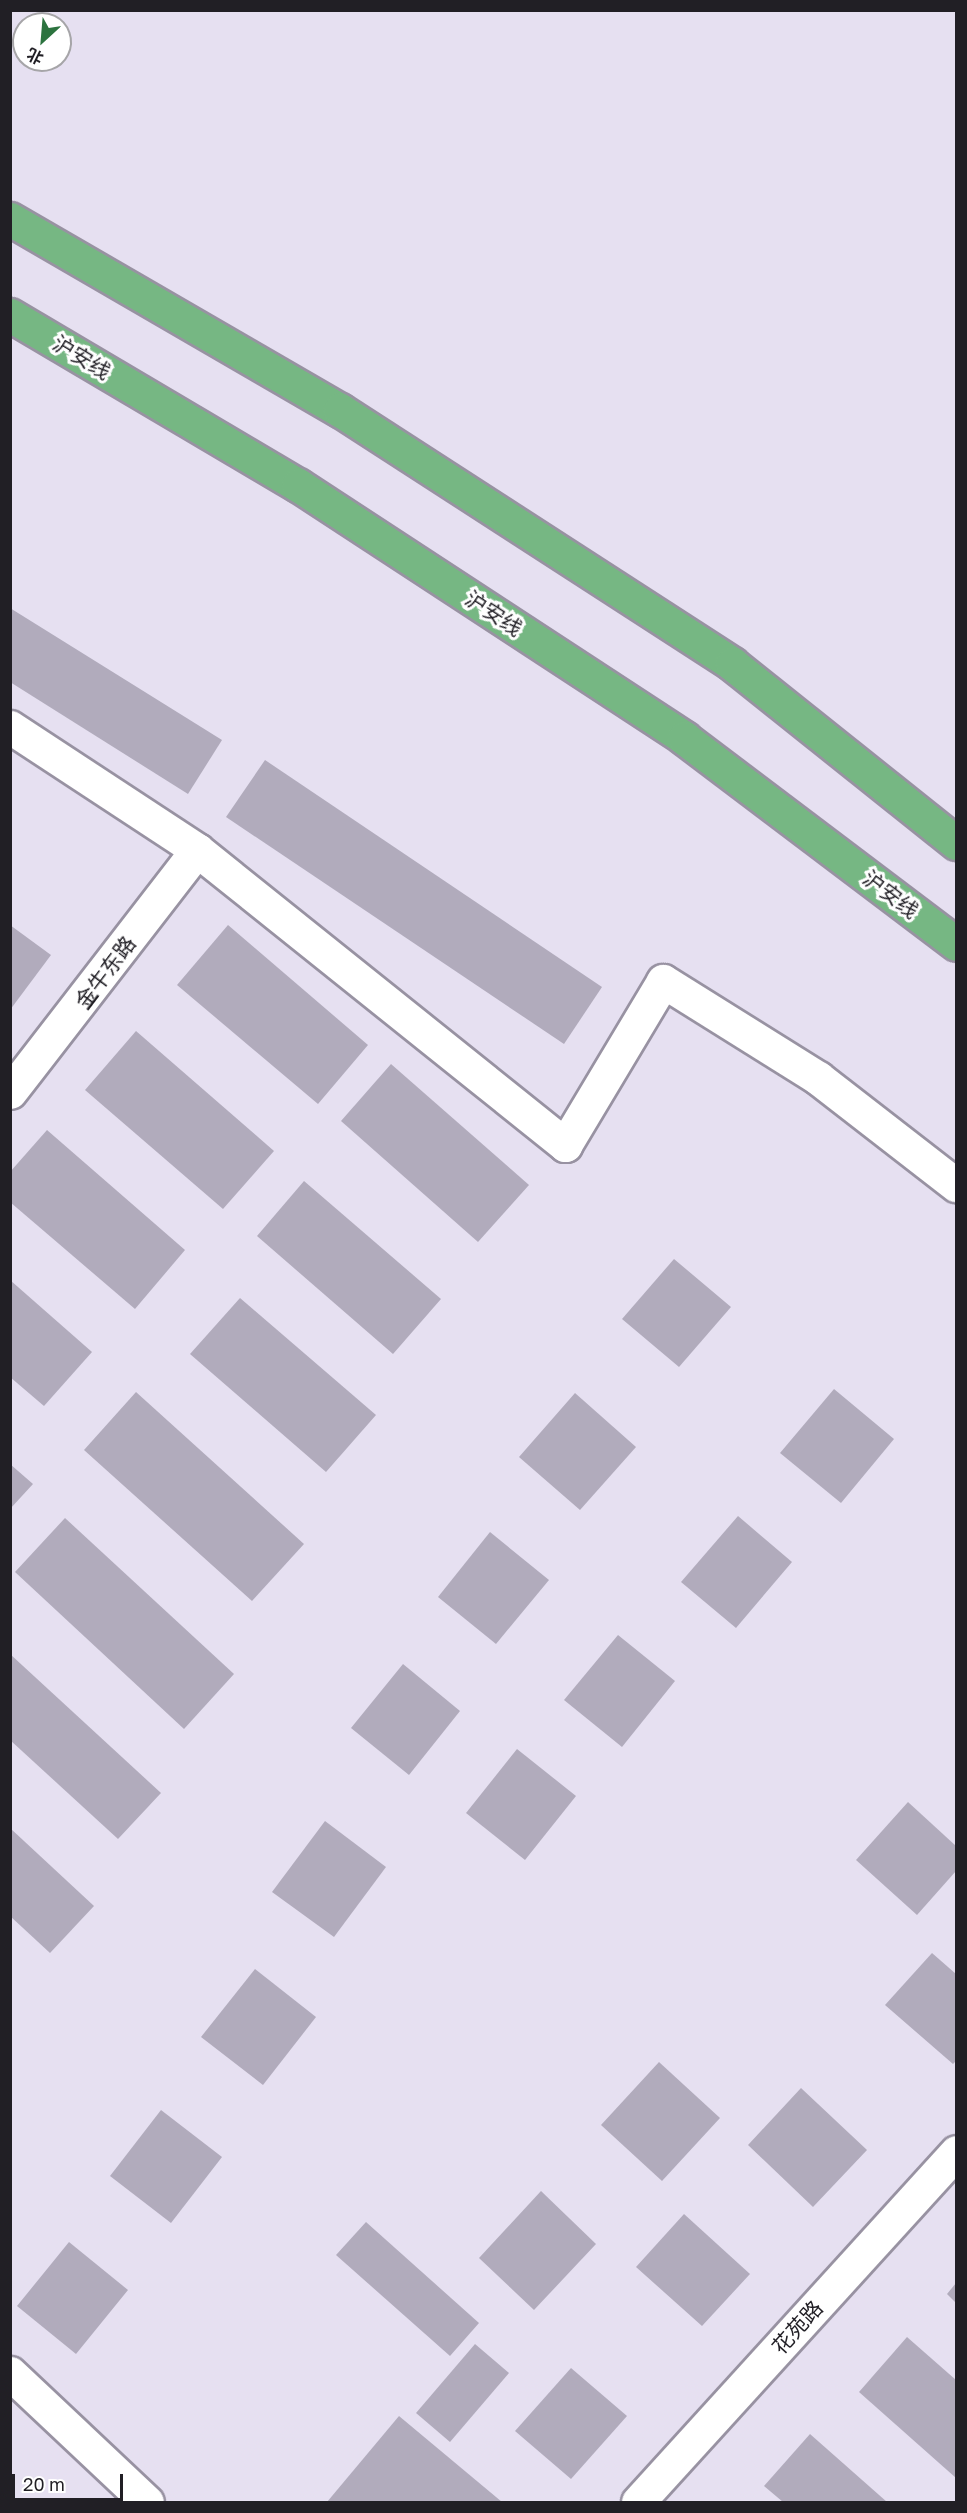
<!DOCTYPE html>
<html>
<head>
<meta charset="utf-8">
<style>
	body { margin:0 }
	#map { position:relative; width:967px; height:2513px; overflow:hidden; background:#e6e0f1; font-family:"Golos Text","Noto Sans SC",sans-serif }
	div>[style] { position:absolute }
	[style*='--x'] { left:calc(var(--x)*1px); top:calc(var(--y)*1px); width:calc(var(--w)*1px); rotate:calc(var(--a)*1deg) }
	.building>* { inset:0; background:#b1abbc }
	.roads { filter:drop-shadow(2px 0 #9892a2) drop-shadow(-2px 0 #9892a2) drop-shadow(0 2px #9892a2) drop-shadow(0 -2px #9892a2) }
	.minor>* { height:33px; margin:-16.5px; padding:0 16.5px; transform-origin:16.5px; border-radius:16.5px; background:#fff }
	.highway>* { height:33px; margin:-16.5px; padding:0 16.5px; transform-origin:16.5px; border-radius:16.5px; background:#76b783 }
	span { translate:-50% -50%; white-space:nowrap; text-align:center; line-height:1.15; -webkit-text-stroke:6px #fff; paint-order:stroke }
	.street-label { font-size:21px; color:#211f25 }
	.frame { position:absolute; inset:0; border:12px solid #211f25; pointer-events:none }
	.north { position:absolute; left:12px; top:12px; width:60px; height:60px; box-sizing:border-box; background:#fff; border:2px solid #a6a5a8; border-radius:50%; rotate:206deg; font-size:16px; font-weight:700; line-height:24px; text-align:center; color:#211f25 }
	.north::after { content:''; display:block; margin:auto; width:21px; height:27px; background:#2c733f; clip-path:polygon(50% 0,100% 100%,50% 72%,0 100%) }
	.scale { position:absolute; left:12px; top:2474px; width:111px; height:27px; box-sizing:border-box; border:3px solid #211f25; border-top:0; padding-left:8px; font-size:18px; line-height:21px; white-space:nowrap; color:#211f25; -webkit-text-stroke:4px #fff; paint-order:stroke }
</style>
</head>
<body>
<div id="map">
	<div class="building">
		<div style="clip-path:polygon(10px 608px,222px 740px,188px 794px,10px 682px)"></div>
		<div style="clip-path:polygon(265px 760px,602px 987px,564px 1044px,226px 817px)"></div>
		<div style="clip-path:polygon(10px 925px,51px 955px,10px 1010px)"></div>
		<div style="clip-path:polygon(228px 925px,368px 1045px,318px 1104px,177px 985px)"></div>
		<div style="clip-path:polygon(136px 1031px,274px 1151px,223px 1209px,85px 1090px)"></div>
		<div style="clip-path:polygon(391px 1064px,529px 1185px,478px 1242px,341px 1121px)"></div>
		<div style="clip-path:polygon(47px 1130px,185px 1250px,135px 1309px,10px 1202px,10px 1172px)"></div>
		<div style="clip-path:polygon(304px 1181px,441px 1299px,393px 1354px,257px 1236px)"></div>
		<div style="clip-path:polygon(674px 1259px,731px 1307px,679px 1367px,622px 1319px)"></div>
		<div style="clip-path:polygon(10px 1280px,92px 1352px,44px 1406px,10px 1377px)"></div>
		<div style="clip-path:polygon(240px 1298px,376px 1415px,326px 1472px,190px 1354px)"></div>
		<div style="clip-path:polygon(834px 1389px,894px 1439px,841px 1503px,780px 1453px)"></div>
		<div style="clip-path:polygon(136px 1392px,304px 1544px,252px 1601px,84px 1450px)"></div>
		<div style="clip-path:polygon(575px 1393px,636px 1447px,580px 1510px,519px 1457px)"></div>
		<div style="clip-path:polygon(10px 1464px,33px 1484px,10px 1509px)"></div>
		<div style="clip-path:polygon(738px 1516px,792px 1562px,736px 1628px,681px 1582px)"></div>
		<div style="clip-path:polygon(65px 1518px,234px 1674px,184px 1729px,15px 1572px)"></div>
		<div style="clip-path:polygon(490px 1532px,549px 1580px,496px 1644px,438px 1597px)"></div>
		<div style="clip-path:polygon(618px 1635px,675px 1681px,622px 1747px,564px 1700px)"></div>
		<div style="clip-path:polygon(10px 1654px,161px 1793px,118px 1839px,10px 1740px)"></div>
		<div style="clip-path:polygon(403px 1664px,460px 1711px,409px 1775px,351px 1728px)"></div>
		<div style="clip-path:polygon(517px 1749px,576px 1796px,525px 1860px,466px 1813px)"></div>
		<div style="clip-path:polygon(908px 1802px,956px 1846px,956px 1871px,917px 1915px,856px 1860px)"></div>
		<div style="clip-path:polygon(325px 1821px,386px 1867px,334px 1937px,272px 1892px)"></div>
		<div style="clip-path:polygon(10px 1828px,94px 1906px,50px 1953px,10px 1916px)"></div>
		<div style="clip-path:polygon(932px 1953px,956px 1974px,956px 2061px,953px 2064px,885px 2005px)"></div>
		<div style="clip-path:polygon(255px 1969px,316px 2017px,263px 2085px,201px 2037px)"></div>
		<div style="clip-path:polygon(659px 2062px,720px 2118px,662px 2181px,601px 2125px)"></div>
		<div style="clip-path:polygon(801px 2088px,867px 2150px,813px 2207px,748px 2145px)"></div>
		<div style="clip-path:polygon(161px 2110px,222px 2157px,171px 2223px,110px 2176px)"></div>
		<div style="clip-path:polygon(541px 2191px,596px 2244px,534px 2310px,479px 2258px)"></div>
		<div style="clip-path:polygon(684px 2214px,750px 2274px,702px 2326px,636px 2267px)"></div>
		<div style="clip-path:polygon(366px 2222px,479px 2323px,450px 2356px,336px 2255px)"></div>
		<div style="clip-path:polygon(69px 2242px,128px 2290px,76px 2354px,17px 2306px)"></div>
		<div style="clip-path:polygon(956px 2283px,956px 2303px,947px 2294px)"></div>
		<div style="clip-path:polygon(907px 2337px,956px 2380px,956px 2478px,859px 2392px)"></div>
		<div style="clip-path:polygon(475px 2344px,509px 2373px,450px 2442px,416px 2413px)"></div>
		<div style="clip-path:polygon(571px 2368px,627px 2416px,571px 2479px,515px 2431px)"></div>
		<div style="clip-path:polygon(399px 2416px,502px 2502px,327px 2502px)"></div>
		<div style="clip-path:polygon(810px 2434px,887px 2502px,783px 2502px,764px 2486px)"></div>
	</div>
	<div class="roads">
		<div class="minor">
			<div style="--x:10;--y:727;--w:224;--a:33.3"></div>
			<div style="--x:197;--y:850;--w:472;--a:38.7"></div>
			<div style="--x:565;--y:1145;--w:191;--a:-59.1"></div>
			<div style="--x:663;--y:981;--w:183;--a:32"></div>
			<div style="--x:818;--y:1078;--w:175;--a:37.8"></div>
			<div style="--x:10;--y:1092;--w:306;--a:-52.3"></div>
			<div style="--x:10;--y:2373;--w:188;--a:43.3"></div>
			<div style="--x:638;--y:2502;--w:473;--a:-47.7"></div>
		</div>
		<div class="highway">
			<div style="--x:10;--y:219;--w:381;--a:30.1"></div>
			<div style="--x:340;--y:410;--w:467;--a:32.9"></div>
			<div style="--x:732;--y:664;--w:287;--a:38.6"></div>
			<div style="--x:10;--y:315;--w:334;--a:30.6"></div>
			<div style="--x:298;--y:485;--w:462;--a:33.2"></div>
			<div style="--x:684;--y:738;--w:341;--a:37.1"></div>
		</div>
	</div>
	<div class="street-label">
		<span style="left:82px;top:357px;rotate:31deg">沪安线</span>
		<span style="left:494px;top:613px;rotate:33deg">沪安线</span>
		<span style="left:891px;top:894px;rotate:37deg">沪安线</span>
		<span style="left:105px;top:972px;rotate:-53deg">金牛东路</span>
		<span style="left:797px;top:2327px;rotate:-48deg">花苑路</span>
	</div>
	<div class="frame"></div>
	<div class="north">北</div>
	<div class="scale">20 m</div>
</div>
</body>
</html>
